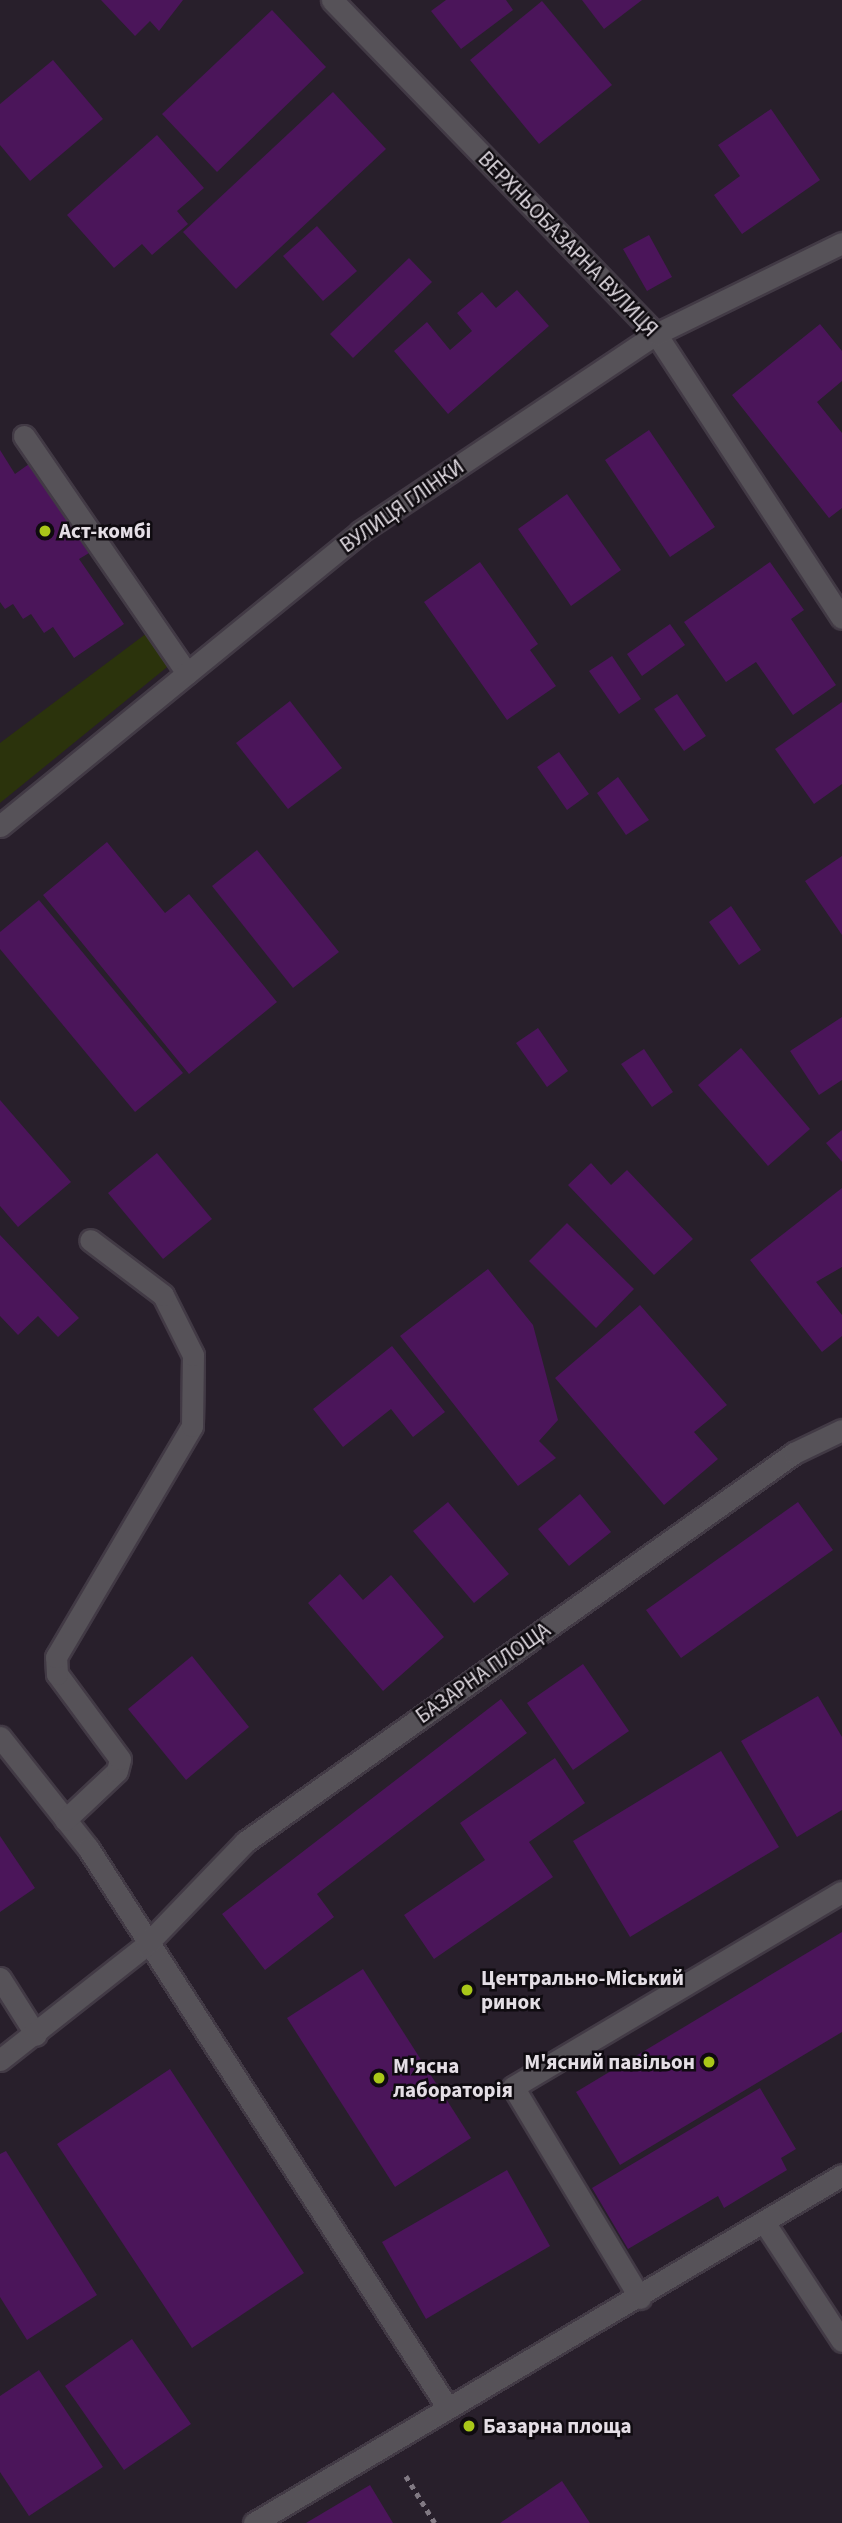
<!DOCTYPE html>
<html>
<head>
<meta charset="utf-8">
<style>
	body { margin:0 }
	#map { position:relative; width:842px; height:2523px; overflow:hidden; background:#281f2b; font-family:"Source Sans 3",sans-serif }
	div>[style] { position:absolute }
	[style*='--x'] { left:calc(var(--x)*1px); top:calc(var(--y)*1px); width:calc(var(--w)*1px); rotate:calc(var(--a)*1deg) }
	.green>* { inset:0; background:#2b330c }
	.building>* { inset:0; background:#4b155a }
	.path>* { height:4.5px; margin-top:-2.25px; transform-origin:0; background:repeating-linear-gradient(90deg,#817983 0 5px,transparent 0 10px) }
	.roads { filter:drop-shadow(2px 0 #423a45) drop-shadow(-2px 0 #423a45) drop-shadow(0 2px #423a45) drop-shadow(0 -2px #423a45) }
	.minor>* { height:21px; margin:-10.5px; padding:0 10.5px; transform-origin:10.5px; border-radius:10.5px; background:#565258 }
	.dots>* { width:19px; height:19px; translate:-50% -50%; box-sizing:border-box; border:4px solid #0f0b10; border-radius:50% }
	span { translate:-50% -50%; white-space:nowrap; text-align:center; line-height:1.15; -webkit-text-stroke:5px #0f0b10; paint-order:stroke }
	.street-label { font-size:21px; color:#e4dee5 }
	.poi-label { font-size:21px; color:#e4dee5; font-weight:700 }
	.left { translate:0 -50%; text-align:left }
	.right { translate:-100% -50%; text-align:right }
</style>
</head>
<body>
<div id="map">
	<div class="green">
		<div style="clip-path:polygon(155px 627px,177px 659px,0 803px,0 743px)"></div>
	</div>
	<div class="building">
		<div style="clip-path:polygon(101px 0,183px 0,159px 31px,150px 21px,135px 36px)"></div>
		<div style="clip-path:polygon(446px 0,506px 0,513px 10px,461px 49px,431px 11px)"></div>
		<div style="clip-path:polygon(582px 0,642px 0,604px 29px)"></div>
		<div style="clip-path:polygon(542px 1px,612px 85px,539px 144px,470px 60px)"></div>
		<div style="clip-path:polygon(272px 10px,326px 67px,217px 172px,162px 114px)"></div>
		<div style="clip-path:polygon(53px 60px,103px 119px,30px 181px,0 145px,0 104px)"></div>
		<div style="clip-path:polygon(333px 92px,386px 149px,236px 289px,183px 232px)"></div>
		<div style="clip-path:polygon(771px 109px,820px 180px,742px 234px,714px 195px,740px 176px,718px 145px)"></div>
		<div style="clip-path:polygon(157px 135px,204px 188px,177px 211px,188px 224px,152px 255px,142px 244px,114px 268px,67px 215px)"></div>
		<div style="clip-path:polygon(317px 226px,357px 271px,323px 301px,283px 256px)"></div>
		<div style="clip-path:polygon(649px 235px,672px 277px,647px 291px,623px 249px)"></div>
		<div style="clip-path:polygon(409px 258px,432px 282px,353px 358px,330px 334px)"></div>
		<div style="clip-path:polygon(517px 290px,549px 326px,448px 414px,394px 351px,427px 322px,450px 350px,472px 331px,457px 313px,482px 292px,496px 308px)"></div>
		<div style="clip-path:polygon(820px 324px,842px 351px,842px 381px,817px 402px,842px 433px,842px 508px,829px 518px,732px 395px)"></div>
		<div style="clip-path:polygon(649px 430px,715px 527px,670px 557px,605px 460px)"></div>
		<div style="clip-path:polygon(0 450px,15px 474px,29px 464px,89px 553px,79px 559px,124px 624px,74px 658px,53px 627px,44px 633px,31px 614px,23px 619px,13px 604px,5px 609px,0 602px)"></div>
		<div style="clip-path:polygon(567px 494px,621px 570px,571px 606px,518px 529px)"></div>
		<div style="clip-path:polygon(480px 562px,538px 644px,530px 650px,556px 686px,507px 720px,424px 602px)"></div>
		<div style="clip-path:polygon(770px 562px,804px 610px,791px 619px,836px 685px,793px 715px,756px 662px,726px 682px,684px 622px)"></div>
		<div style="clip-path:polygon(670px 624px,685px 645px,642px 676px,627px 654px)"></div>
		<div style="clip-path:polygon(612px 656px,641px 699px,619px 714px,589px 671px)"></div>
		<div style="clip-path:polygon(677px 694px,706px 736px,684px 751px,654px 709px)"></div>
		<div style="clip-path:polygon(290px 701px,342px 768px,288px 809px,236px 743px)"></div>
		<div style="clip-path:polygon(842px 702px,842px 784px,814px 804px,775px 749px)"></div>
		<div style="clip-path:polygon(559px 752px,589px 794px,567px 810px,537px 767px)"></div>
		<div style="clip-path:polygon(618px 777px,649px 820px,626px 835px,597px 793px)"></div>
		<div style="clip-path:polygon(107px 842px,165px 913px,189px 894px,277px 1002px,189px 1074px,43px 895px)"></div>
		<div style="clip-path:polygon(257px 850px,339px 952px,293px 988px,212px 886px)"></div>
		<div style="clip-path:polygon(842px 856px,842px 935px,805px 881px)"></div>
		<div style="clip-path:polygon(39px 900px,183px 1073px,135px 1112px,0 949px,0 932px)"></div>
		<div style="clip-path:polygon(731px 906px,761px 950px,739px 965px,709px 922px)"></div>
		<div style="clip-path:polygon(842px 1017px,842px 1080px,819px 1095px,790px 1051px)"></div>
		<div style="clip-path:polygon(538px 1028px,568px 1071px,547px 1087px,516px 1043px)"></div>
		<div style="clip-path:polygon(741px 1048px,810px 1129px,768px 1166px,698px 1085px)"></div>
		<div style="clip-path:polygon(644px 1049px,673px 1092px,652px 1107px,621px 1064px)"></div>
		<div style="clip-path:polygon(0 1100px,71px 1182px,18px 1227px,0 1206px)"></div>
		<div style="clip-path:polygon(842px 1130px,842px 1162px,826px 1143px)"></div>
		<div style="clip-path:polygon(157px 1153px,212px 1219px,163px 1259px,108px 1193px)"></div>
		<div style="clip-path:polygon(591px 1163px,611px 1185px,627px 1170px,693px 1239px,654px 1275px,568px 1185px)"></div>
		<div style="clip-path:polygon(842px 1188px,842px 1267px,816px 1282px,842px 1315px,842px 1336px,822px 1352px,750px 1260px)"></div>
		<div style="clip-path:polygon(567px 1223px,634px 1289px,596px 1328px,529px 1261px)"></div>
		<div style="clip-path:polygon(0 1235px,79px 1318px,58px 1337px,38px 1316px,18px 1335px,0 1316px)"></div>
		<div style="clip-path:polygon(488px 1269px,533px 1325px,558px 1420px,539px 1441px,556px 1458px,518px 1486px,400px 1336px)"></div>
		<div style="clip-path:polygon(640px 1305px,727px 1405px,694px 1432px,718px 1459px,664px 1505px,555px 1378px)"></div>
		<div style="clip-path:polygon(392px 1346px,445px 1412px,413px 1437px,391px 1409px,343px 1447px,313px 1409px)"></div>
		<div style="clip-path:polygon(580px 1494px,611px 1532px,569px 1566px,538px 1529px)"></div>
		<div style="clip-path:polygon(448px 1502px,509px 1574px,474px 1603px,413px 1531px)"></div>
		<div style="clip-path:polygon(798px 1502px,833px 1550px,681px 1658px,646px 1610px)"></div>
		<div style="clip-path:polygon(340px 1574px,363px 1600px,391px 1575px,444px 1637px,383px 1691px,308px 1603px)"></div>
		<div style="clip-path:polygon(192px 1656px,249px 1727px,186px 1780px,128px 1709px)"></div>
		<div style="clip-path:polygon(583px 1664px,629px 1731px,573px 1770px,527px 1703px)"></div>
		<div style="clip-path:polygon(818px 1696px,842px 1737px,842px 1810px,797px 1837px,741px 1741px)"></div>
		<div style="clip-path:polygon(501px 1699px,527px 1733px,317px 1894px,334px 1917px,265px 1970px,222px 1914px)"></div>
		<div style="clip-path:polygon(721px 1751px,779px 1847px,630px 1937px,573px 1841px)"></div>
		<div style="clip-path:polygon(555px 1758px,585px 1803px,529px 1842px,553px 1877px,434px 1959px,404px 1915px,485px 1860px,460px 1823px)"></div>
		<div style="clip-path:polygon(0 1836px,35px 1888px,0 1912px)"></div>
		<div style="clip-path:polygon(842px 1932px,842px 2032px,620px 2165px,576px 2092px)"></div>
		<div style="clip-path:polygon(363px 1969px,471px 2138px,395px 2187px,287px 2018px)"></div>
		<div style="clip-path:polygon(170px 2069px,304px 2273px,192px 2348px,57px 2144px)"></div>
		<div style="clip-path:polygon(760px 2088px,796px 2149px,781px 2158px,787px 2170px,724px 2208px,718px 2196px,628px 2249px,592px 2188px)"></div>
		<div style="clip-path:polygon(6px 2151px,97px 2295px,27px 2340px,0 2297px,0 2154px)"></div>
		<div style="clip-path:polygon(507px 2170px,550px 2246px,426px 2319px,382px 2242px)"></div>
		<div style="clip-path:polygon(132px 2339px,191px 2424px,124px 2470px,65px 2386px)"></div>
		<div style="clip-path:polygon(39px 2370px,103px 2467px,29px 2516px,0 2472px,0 2396px)"></div>
		<div style="clip-path:polygon(562px 2481px,590px 2523px,500px 2523px)"></div>
		<div style="clip-path:polygon(370px 2485px,393px 2523px,306px 2523px)"></div>
	</div>
	<div class="path">
		<div style="--x:406;--y:2476;--w:55;--a:58.3"></div>
	</div>
	<div class="roads">
		<div class="minor">
			<div style="--x:332;--y:0;--w:465;--a:45.9"></div>
			<div style="--x:656;--y:334;--w:339;--a:56.8"></div>
			<div style="--x:24;--y:436;--w:288;--a:55.5"></div>
			<div style="--x:0;--y:826;--w:465;--a:-39.2"></div>
			<div style="--x:360;--y:532;--w:356;--a:-33.8"></div>
			<div style="--x:656;--y:334;--w:207;--a:-26.1"></div>
			<div style="--x:0;--y:1737;--w:142;--a:51.6"></div>
			<div style="--x:88;--y:1848;--w:662;--a:57.27"></div>
			<div style="--x:65;--y:1820;--w:71;--a:-43.3"></div>
			<div style="--x:117;--y:1771;--w:12;--a:-76"></div>
			<div style="--x:120;--y:1759;--w:106;--a:-126.5"></div>
			<div style="--x:57;--y:1674;--w:17;--a:-93"></div>
			<div style="--x:56;--y:1657;--w:268;--a:-59.5"></div>
			<div style="--x:192;--y:1426;--w:71;--a:-89.2"></div>
			<div style="--x:193;--y:1355;--w:67;--a:-116.6"></div>
			<div style="--x:163;--y:1295;--w:91;--a:-143"></div>
			<div style="--x:0;--y:1978;--w:67;--a:57.7"></div>
			<div style="--x:0;--y:2060;--w:186;--a:-38.2"></div>
			<div style="--x:146;--y:1945;--w:143;--a:-46.1"></div>
			<div style="--x:245;--y:1842;--w:673;--a:-35.32"></div>
			<div style="--x:794;--y:1453;--w:53;--a:-25.6"></div>
			<div style="--x:764;--y:2222;--w:142;--a:56.8"></div>
			<div style="--x:640;--y:2298;--w:246;--a:-121"></div>
			<div style="--x:513;--y:2087;--w:382;--a:-30.7"></div>
			<div style="--x:254;--y:2523;--w:683;--a:-30.62"></div>
		</div>
	</div>
	<div class="dots">
		<div style="left:45px;top:531px;background:#a9c719"></div>
		<div style="left:467px;top:1990px;background:#a9c719"></div>
		<div style="left:709px;top:2062px;background:#a9c719"></div>
		<div style="left:379px;top:2078px;background:#a9c719"></div>
		<div style="left:469px;top:2426px;background:#a9c719"></div>
	</div>
	<div class="street-label">
		<span style="left:568px;top:244px;rotate:46deg">ВЕРХНЬОБАЗАРНА ВУЛИЦЯ</span>
		<span style="left:402px;top:506px;rotate:-35deg">ВУЛИЦЯ ГЛІНКИ</span>
		<span style="left:483px;top:1673px;rotate:-35deg">БАЗАРНА ПЛОЩА</span>
	</div>
	<div class="poi-label">
		<span class="left" style="left:59px;top:531px">Аст-комбі</span>
		<span class="left" style="left:481px;top:1990px">Центрально-Міський<br>ринок</span>
		<span class="right" style="left:695px;top:2062px">М'ясний павільон</span>
		<span class="left" style="left:393px;top:2078px">М'ясна<br>лабораторія</span>
		<span class="left" style="left:483px;top:2426px">Базарна площа</span>
	</div>
</div>
</body>
</html>
